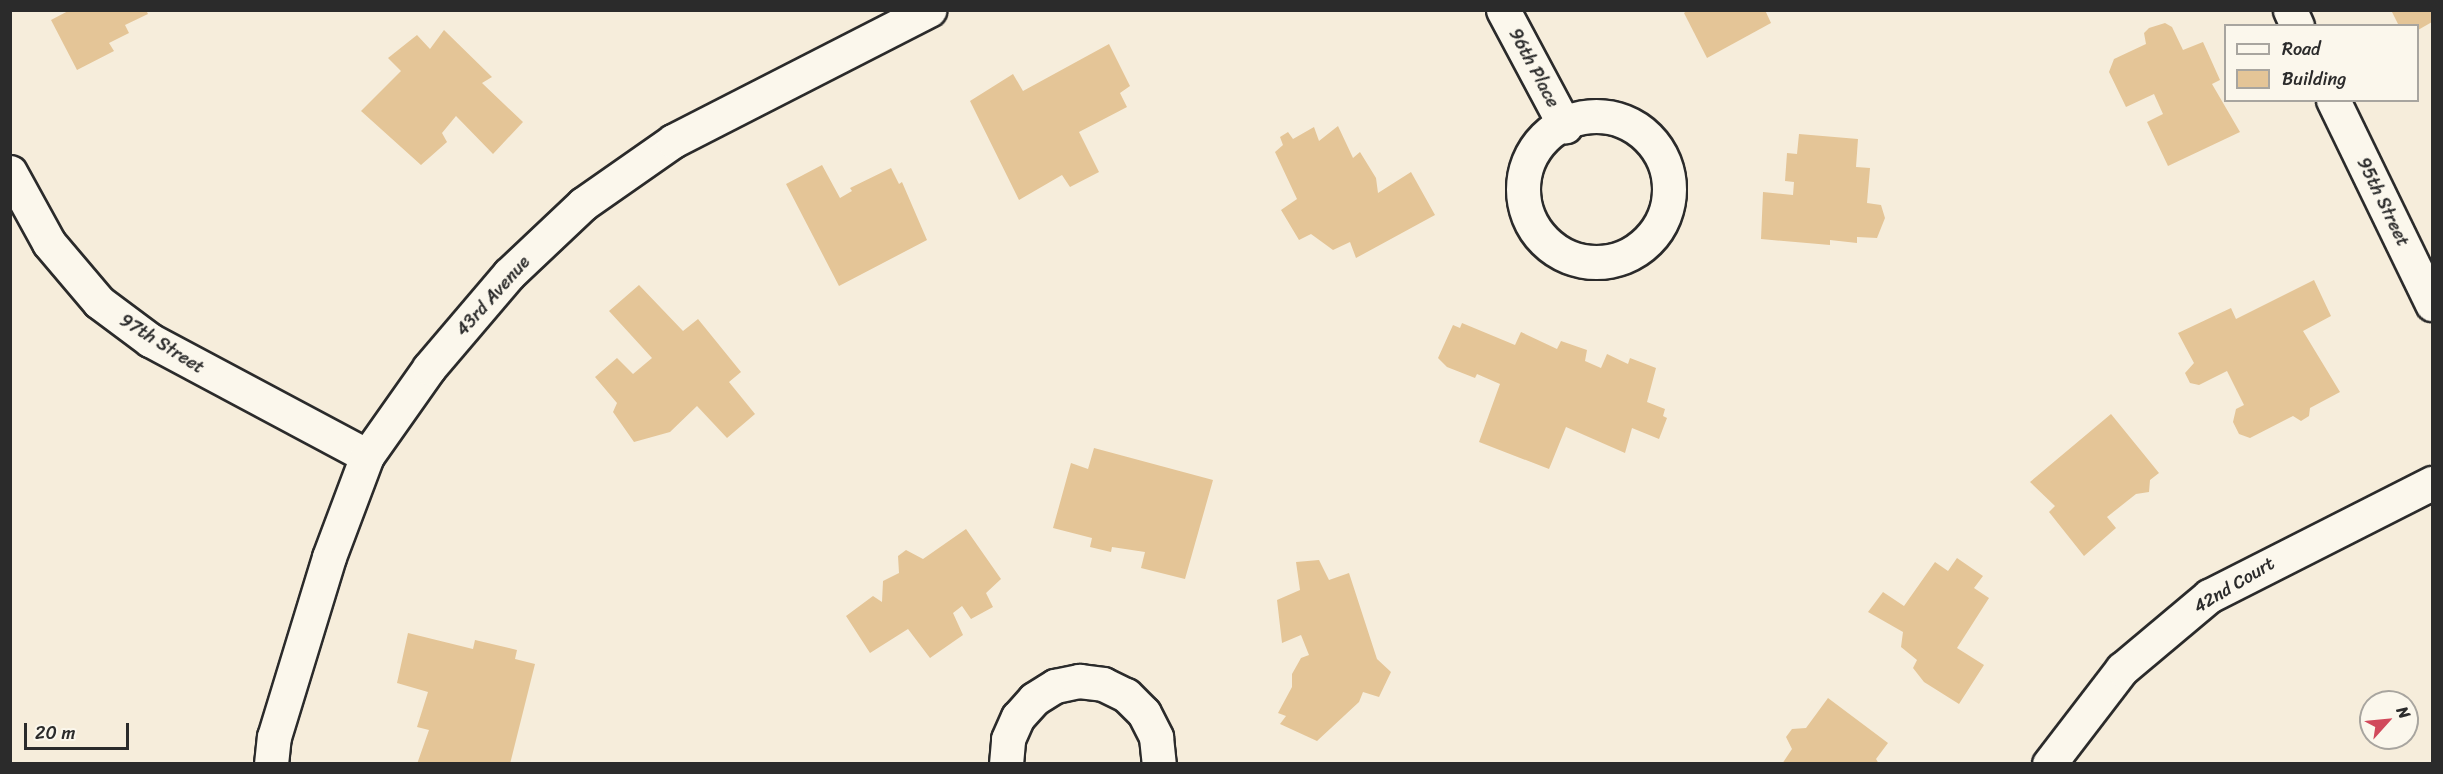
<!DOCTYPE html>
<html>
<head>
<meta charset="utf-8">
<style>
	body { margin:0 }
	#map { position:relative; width:2443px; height:774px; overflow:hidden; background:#f6eddb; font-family:Sriracha,sans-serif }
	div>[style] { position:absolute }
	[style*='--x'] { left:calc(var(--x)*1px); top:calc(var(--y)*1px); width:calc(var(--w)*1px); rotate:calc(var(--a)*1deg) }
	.building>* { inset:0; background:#e4c597 }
	.roads { filter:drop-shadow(2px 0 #2b2b2b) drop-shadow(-2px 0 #2b2b2b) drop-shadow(0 2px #2b2b2b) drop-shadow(0 -2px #2b2b2b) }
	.minor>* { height:33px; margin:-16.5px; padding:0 16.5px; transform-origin:16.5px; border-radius:16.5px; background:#fbf7ec }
	.minor>.ring { margin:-16.5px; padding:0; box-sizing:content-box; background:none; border:33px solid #fbf7ec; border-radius:50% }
	span { translate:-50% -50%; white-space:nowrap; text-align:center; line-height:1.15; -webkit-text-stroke:4.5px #fbf7ec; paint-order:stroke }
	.street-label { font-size:18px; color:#2b2b2b }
	.frame { position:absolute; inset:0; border:12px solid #2b2b2b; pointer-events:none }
	.legend { position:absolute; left:2224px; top:24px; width:195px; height:78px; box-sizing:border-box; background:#fbf7ec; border:2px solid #a8a59f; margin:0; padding:8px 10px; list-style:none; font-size:18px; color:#2b2b2b }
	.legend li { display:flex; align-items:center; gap:12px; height:30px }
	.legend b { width:30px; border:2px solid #a8a59f }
	.north { position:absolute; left:2359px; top:690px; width:60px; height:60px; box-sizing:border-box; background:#fbf7ec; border:2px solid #a8a59f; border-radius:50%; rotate:63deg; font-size:16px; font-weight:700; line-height:24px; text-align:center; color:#2b2b2b }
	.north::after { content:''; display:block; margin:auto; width:21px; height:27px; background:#d1495b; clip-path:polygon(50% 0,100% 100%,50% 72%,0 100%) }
	.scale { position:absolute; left:24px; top:723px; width:105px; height:27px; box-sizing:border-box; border:3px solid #2b2b2b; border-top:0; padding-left:8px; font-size:18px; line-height:21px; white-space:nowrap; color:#2b2b2b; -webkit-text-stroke:4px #fbf7ec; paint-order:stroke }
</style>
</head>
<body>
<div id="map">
	<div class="building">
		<div style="clip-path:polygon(70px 10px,146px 10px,148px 14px,125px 25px,129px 33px,109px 43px,114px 51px,77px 70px,51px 20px)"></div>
		<div style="clip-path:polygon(1688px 10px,1765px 10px,1771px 23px,1707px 58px,1684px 13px)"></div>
		<div style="clip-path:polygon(2391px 10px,2432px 10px,2432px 22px,2418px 30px,2418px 26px,2399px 26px)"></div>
		<div style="clip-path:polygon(2165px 23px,2172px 27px,2183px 50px,2203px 42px,2220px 80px,2212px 84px,2240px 132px,2168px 166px,2147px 122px,2163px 114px,2154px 94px,2126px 107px,2109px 72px,2114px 59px,2146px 44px,2144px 33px,2149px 28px)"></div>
		<div style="clip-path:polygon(444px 30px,492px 77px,482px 83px,523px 122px,493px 154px,456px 116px,442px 133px,447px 142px,421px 165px,361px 111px,401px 71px,388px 58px,417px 35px,430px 49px)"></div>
		<div style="clip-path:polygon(1109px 44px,1130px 86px,1120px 93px,1127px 107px,1079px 132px,1099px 172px,1070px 187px,1062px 175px,1019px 200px,970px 101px,1013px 74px,1023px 91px)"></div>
		<div style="clip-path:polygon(1338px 126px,1353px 158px,1360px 152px,1376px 178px,1378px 193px,1411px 172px,1435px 215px,1356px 258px,1350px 242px,1333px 250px,1311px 234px,1299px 240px,1281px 210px,1297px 199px,1275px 152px,1283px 145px,1280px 137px,1288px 132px,1293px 139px,1314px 127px,1319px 141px)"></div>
		<div style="clip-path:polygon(1799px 134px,1858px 139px,1856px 167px,1870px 168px,1867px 203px,1881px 205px,1885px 218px,1877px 238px,1857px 237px,1857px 243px,1830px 240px,1830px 245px,1761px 239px,1763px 192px,1793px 195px,1794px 182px,1785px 181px,1787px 153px,1797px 154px)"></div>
		<div style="clip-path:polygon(822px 165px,840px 198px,852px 191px,850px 188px,891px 168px,899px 184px,902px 182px,927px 240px,839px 286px,786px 184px)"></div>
		<div style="clip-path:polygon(2314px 280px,2331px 316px,2303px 331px,2340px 392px,2310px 408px,2309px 416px,2301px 421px,2293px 416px,2250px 438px,2239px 434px,2233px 422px,2236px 409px,2244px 405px,2227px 371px,2199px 385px,2190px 383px,2185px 373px,2194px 363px,2178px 333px,2231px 308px,2236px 319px)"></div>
		<div style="clip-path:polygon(639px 285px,683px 331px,698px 319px,741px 372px,729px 382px,755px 414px,727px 438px,697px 406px,670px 432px,634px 442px,613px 412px,617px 403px,595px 377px,617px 358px,633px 374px,652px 358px,609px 311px)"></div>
		<div style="clip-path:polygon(1462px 323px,1515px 345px,1521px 332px,1557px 349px,1561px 341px,1587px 350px,1585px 361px,1601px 368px,1607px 354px,1628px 364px,1630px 358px,1656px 368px,1647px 402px,1665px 409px,1663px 416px,1667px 418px,1659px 439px,1632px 428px,1625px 453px,1566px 427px,1549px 469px,1479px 442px,1500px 384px,1477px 374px,1475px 378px,1447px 367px,1438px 358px,1453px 325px,1460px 328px)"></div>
		<div style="clip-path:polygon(2111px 414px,2159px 473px,2150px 480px,2149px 492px,2136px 494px,2107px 517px,2116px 528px,2084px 556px,2049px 512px,2055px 506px,2030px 482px)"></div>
		<div style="clip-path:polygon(1094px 448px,1213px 480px,1185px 579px,1141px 568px,1145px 552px,1112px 547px,1111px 552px,1090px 547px,1092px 538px,1053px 528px,1071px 463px,1088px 469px)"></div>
		<div style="clip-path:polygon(966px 529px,1001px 579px,986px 593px,993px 607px,971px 619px,962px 606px,953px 613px,963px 635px,930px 658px,908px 629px,870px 653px,846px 616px,873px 596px,882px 602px,883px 581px,899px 573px,898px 556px,906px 550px,923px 559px)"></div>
		<div style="clip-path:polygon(1957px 558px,1983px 576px,1974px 588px,1989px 598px,1957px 648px,1984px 665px,1959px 704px,1924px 682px,1913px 668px,1917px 660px,1901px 647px,1903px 632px,1868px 612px,1883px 592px,1904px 606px,1935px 562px,1948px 571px)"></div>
		<div style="clip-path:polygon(1319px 560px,1329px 580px,1349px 573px,1377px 659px,1391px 672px,1379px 697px,1363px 692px,1359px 702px,1317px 741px,1280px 724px,1286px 716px,1278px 713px,1292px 687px,1292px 674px,1301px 658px,1309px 655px,1301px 635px,1282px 643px,1277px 600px,1300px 590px,1296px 562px)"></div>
		<div style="clip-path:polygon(408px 633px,473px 649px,475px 640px,517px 650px,515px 659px,535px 664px,510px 764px,417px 764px,429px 730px,417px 727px,428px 692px,397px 683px)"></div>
		<div style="clip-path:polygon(1828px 698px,1888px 743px,1876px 759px,1879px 764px,1782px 764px,1792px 749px,1786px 737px,1792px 729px,1806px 728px)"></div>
	</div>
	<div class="roads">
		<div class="minor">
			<div style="--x:1503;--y:10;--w:132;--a:61.9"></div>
			<div style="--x:2290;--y:10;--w:17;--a:66"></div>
			<div style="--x:2333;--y:100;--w:227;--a:64.1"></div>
			<div class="ring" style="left:1523px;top:116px;width:113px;height:113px"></div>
			<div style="--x:10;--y:172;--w:81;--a:61.2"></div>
			<div style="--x:49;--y:243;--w:77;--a:49.7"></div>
			<div style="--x:99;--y:302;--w:64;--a:36.7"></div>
			<div style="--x:150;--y:340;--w:246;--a:28.1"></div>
			<div style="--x:271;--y:764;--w:27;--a:-84"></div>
			<div style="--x:274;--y:737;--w:188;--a:-73"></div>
			<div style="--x:329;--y:557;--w:108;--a:-69.4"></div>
			<div style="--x:367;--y:456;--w:108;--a:-54.8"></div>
			<div style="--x:429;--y:368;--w:123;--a:-49.6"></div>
			<div style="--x:509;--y:274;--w:102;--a:-43.4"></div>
			<div style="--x:583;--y:204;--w:110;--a:-35"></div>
			<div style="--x:673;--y:141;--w:288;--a:-27.1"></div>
			<div style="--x:1006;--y:764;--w:25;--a:-85"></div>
			<div style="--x:1008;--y:739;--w:24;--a:-66"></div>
			<div style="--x:1018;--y:717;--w:24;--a:-48"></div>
			<div style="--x:1034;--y:699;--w:25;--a:-32"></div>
			<div style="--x:1055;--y:686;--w:25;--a:-12"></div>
			<div style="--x:1079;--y:681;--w:24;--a:7"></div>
			<div style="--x:1103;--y:684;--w:25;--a:26"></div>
			<div style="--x:1126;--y:695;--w:25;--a:45"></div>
			<div style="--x:1144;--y:713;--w:27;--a:63"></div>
			<div style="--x:1156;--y:737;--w:27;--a:84"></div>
			<div style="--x:2049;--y:764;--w:120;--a:-52.5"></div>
			<div style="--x:2122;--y:669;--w:114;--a:-40"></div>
			<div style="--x:2209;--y:596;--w:250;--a:-26.9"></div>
		</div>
	</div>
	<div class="street-label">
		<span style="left:1534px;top:68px;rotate:62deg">96th Place</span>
		<span style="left:2383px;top:202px;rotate:64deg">95th Street</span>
		<span style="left:493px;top:296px;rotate:-48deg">43rd Avenue</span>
		<span style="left:162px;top:344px;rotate:32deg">97th Street</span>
		<span style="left:2234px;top:585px;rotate:-31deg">42nd Court</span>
	</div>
	<div class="frame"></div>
	<ul class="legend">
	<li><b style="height:8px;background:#fbf7ec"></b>Road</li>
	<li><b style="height:16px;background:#e4c597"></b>Building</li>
	</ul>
	<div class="north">N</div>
	<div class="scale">20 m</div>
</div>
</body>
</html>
